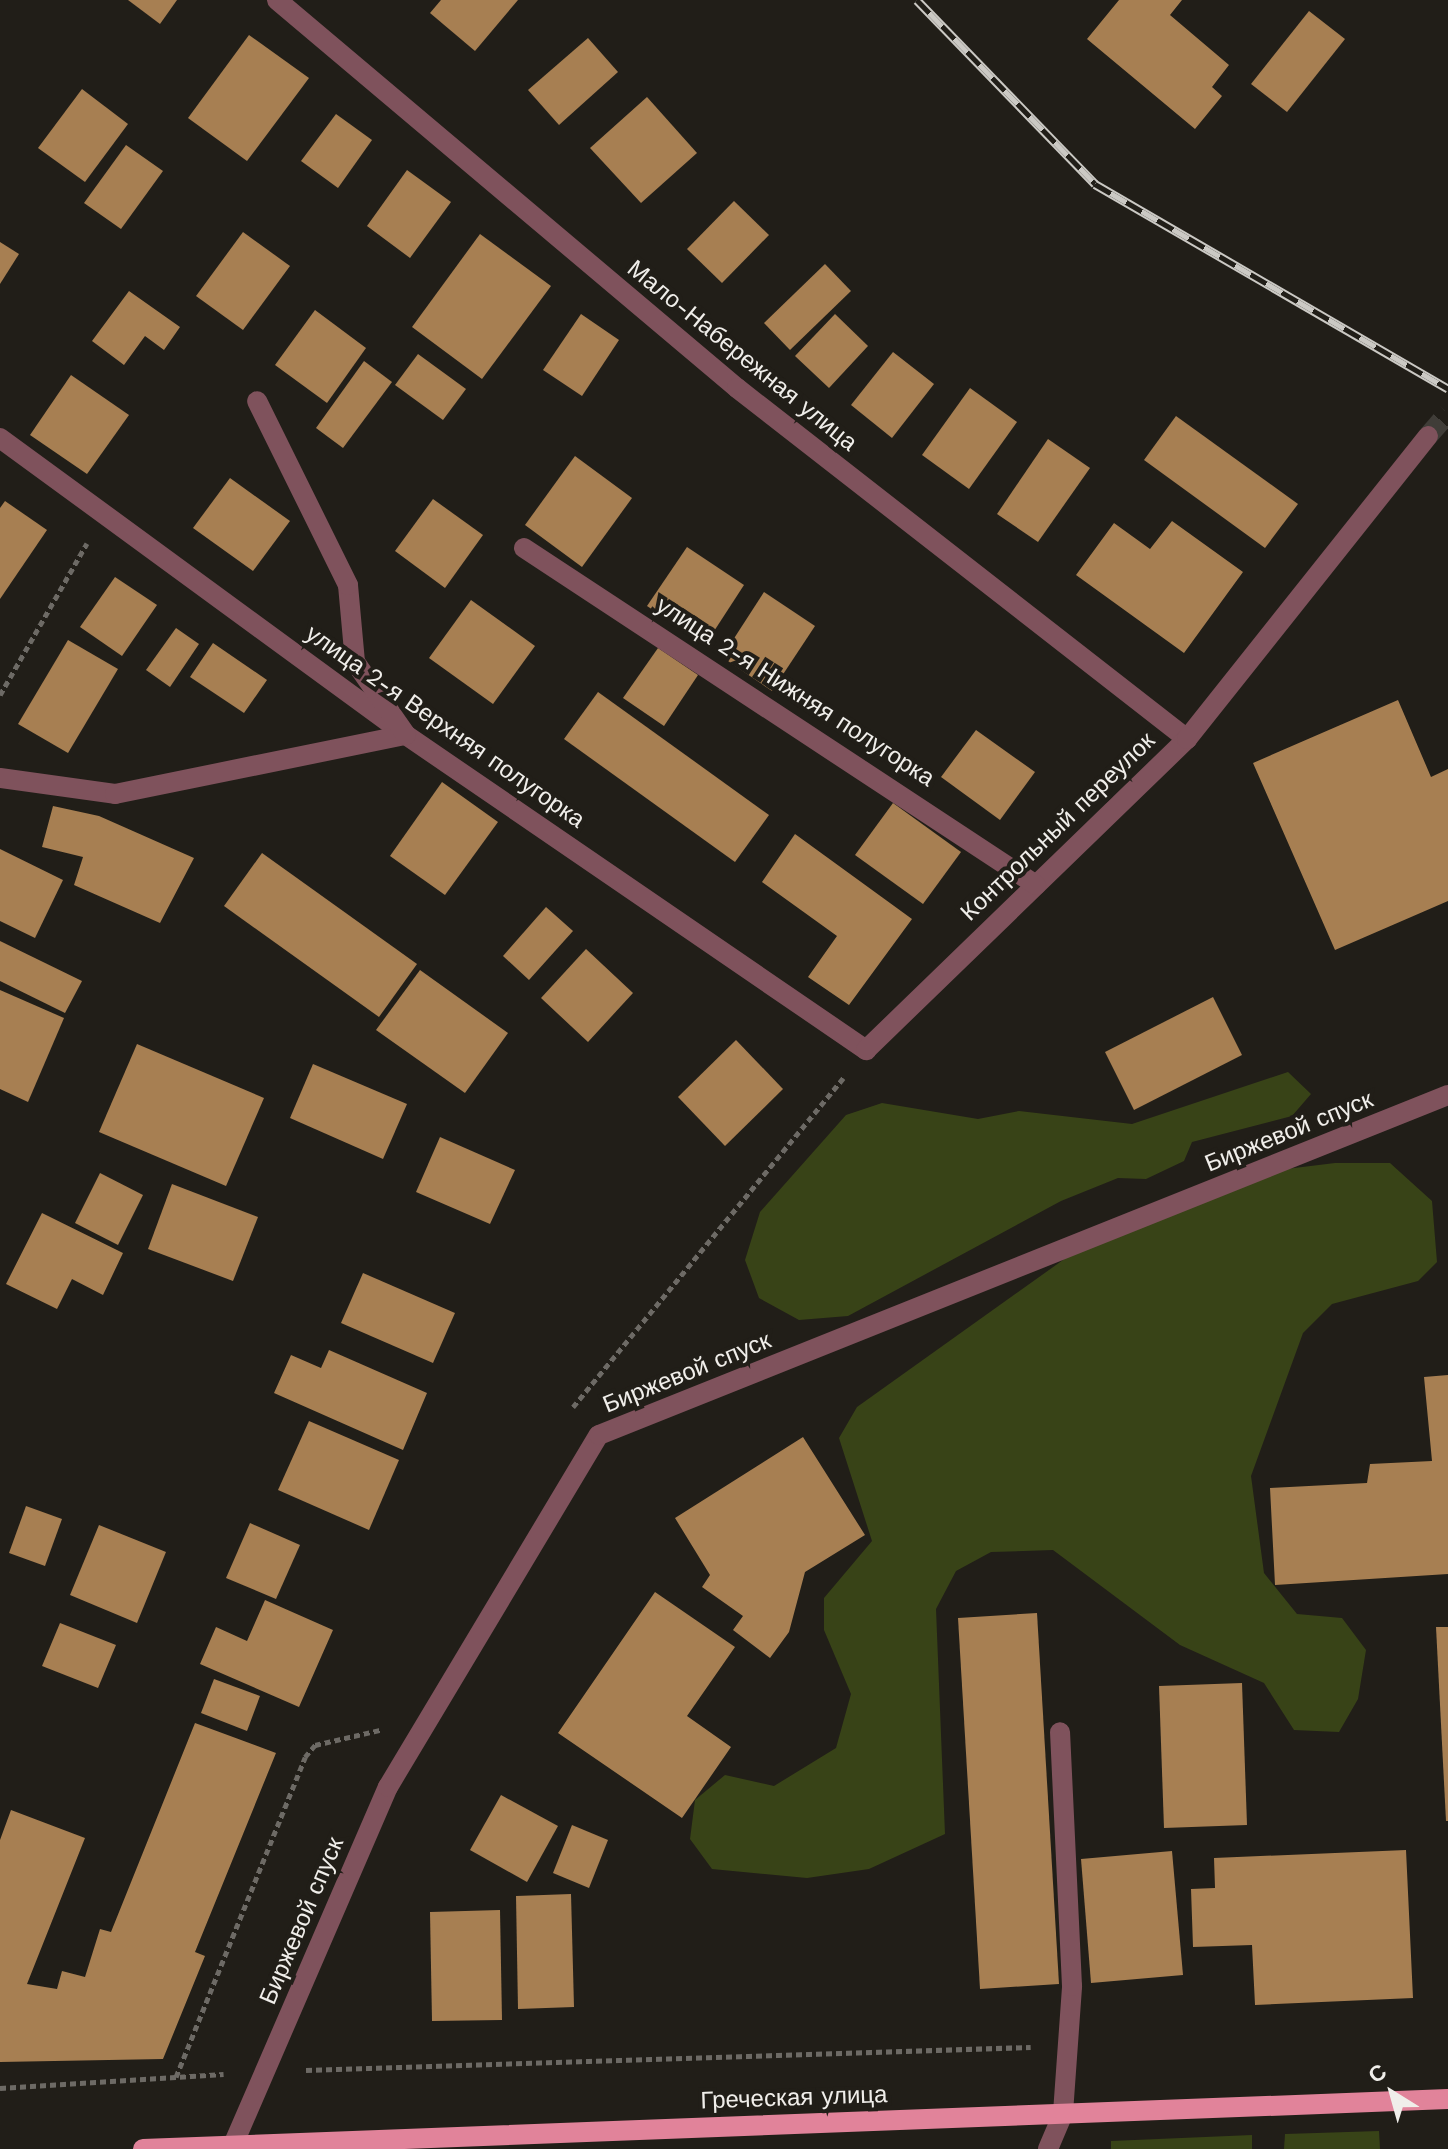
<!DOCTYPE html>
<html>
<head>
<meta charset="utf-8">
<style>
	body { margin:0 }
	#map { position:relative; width:1448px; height:2149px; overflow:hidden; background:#211e18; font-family:"Work Sans",sans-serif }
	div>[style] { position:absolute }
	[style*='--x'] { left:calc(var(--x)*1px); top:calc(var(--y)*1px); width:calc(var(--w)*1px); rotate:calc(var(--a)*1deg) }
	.green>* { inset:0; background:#384317 }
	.building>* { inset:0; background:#a77f52 }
	.minor-tunnel>* { height:20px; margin-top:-10px; transform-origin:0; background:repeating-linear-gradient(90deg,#403d38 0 20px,transparent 0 30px) }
	.path>* { height:5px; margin-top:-2.5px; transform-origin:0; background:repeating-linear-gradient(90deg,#6d6a65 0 6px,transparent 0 10px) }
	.minor>* { height:20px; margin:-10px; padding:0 10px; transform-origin:10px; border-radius:10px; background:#7f525c }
	.major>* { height:20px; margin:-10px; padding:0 10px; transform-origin:10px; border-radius:10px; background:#e1839a }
	.rail>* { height:9px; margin-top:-4.5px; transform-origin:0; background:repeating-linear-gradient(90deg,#211e18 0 18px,#cbc9c4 0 36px); box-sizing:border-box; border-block:2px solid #cbc9c4 }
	span { translate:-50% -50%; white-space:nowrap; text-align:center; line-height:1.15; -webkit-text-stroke:8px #211e18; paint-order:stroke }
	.street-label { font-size:24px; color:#f0eeea }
	.north { position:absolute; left:1352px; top:2053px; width:80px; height:80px; -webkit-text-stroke:6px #211e18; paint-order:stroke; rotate:323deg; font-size:22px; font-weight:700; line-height:32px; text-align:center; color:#f0eeea }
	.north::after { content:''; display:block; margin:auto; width:28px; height:36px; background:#f0eeea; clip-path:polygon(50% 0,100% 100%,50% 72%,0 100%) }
</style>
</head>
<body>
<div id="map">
	<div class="green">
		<div style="clip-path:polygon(1288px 1072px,1311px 1094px,1292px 1116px,1192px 1142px,1184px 1161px,1146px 1179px,1118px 1178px,1061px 1201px,848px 1316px,799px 1320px,759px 1298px,745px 1260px,760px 1212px,846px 1115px,882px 1103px,978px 1119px,1019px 1111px,1132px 1124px)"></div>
		<div style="clip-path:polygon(1335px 1163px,1390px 1163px,1432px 1201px,1437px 1262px,1418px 1281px,1332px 1304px,1303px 1333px,1251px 1476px,1264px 1573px,1297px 1614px,1342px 1618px,1366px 1650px,1358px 1699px,1339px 1732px,1294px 1730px,1264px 1683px,1180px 1645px,1053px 1550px,991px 1552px,956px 1571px,936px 1609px,945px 1834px,869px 1869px,807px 1878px,712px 1869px,690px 1839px,695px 1800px,725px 1775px,774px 1786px,836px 1748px,851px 1694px,824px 1630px,824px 1598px,872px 1541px,839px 1438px,857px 1407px,1091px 1240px,1261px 1172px)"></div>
		<div style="clip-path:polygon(1379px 2131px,1380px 2149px,1284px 2149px,1285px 2134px)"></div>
		<div style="clip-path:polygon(1252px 2135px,1252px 2149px,1111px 2149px,1111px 2141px)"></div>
	</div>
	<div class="building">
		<div style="clip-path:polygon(128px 0,177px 0,160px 24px)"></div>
		<div style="clip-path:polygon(441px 0,518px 0,475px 51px,430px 13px)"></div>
		<div style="clip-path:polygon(1119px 0,1182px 0,1170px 15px,1229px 65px,1212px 87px,1222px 96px,1195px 129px,1087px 39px)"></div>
		<div style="clip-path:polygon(1309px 11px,1345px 39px,1287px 112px,1251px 84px)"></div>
		<div style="clip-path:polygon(249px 35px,309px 78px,247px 161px,188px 118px)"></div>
		<div style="clip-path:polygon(588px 38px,618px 72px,559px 125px,528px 90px)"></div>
		<div style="clip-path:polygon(82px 89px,128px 124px,85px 182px,38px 148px)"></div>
		<div style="clip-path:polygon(647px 97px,697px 153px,641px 203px,590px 148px)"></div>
		<div style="clip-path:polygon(336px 114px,372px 140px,338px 188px,301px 161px)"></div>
		<div style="clip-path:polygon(126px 145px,163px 171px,121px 229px,84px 203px)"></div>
		<div style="clip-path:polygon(407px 170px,451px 202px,410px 258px,367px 226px)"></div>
		<div style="clip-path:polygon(734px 201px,769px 235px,722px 283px,687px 249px)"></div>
		<div style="clip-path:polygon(243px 232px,290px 266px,243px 330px,196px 296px)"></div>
		<div style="clip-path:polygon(480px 234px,551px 286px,482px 379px,412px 327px)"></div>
		<div style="clip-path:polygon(0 242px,19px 254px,0 284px)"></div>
		<div style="clip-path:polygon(825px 264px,851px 291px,790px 350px,764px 323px)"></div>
		<div style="clip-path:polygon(129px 291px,180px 327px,164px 350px,145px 336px,124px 365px,92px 341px)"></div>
		<div style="clip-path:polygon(315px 310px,366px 348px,327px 403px,275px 365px)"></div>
		<div style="clip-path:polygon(581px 314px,619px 340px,582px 396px,543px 370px)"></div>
		<div style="clip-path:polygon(835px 314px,868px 346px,829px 388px,795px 356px)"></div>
		<div style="clip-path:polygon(893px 352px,934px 384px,892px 438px,851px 405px)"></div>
		<div style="clip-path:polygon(418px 354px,466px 389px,443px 420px,395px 385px)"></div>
		<div style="clip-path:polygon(364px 361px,392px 382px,343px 448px,316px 428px)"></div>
		<div style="clip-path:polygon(71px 375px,129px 415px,87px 474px,30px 435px)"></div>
		<div style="clip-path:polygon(970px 388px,1017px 422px,969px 489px,922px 455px)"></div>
		<div style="clip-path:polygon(1176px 416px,1298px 504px,1265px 548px,1144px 460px)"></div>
		<div style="clip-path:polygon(1048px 439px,1090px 468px,1038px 542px,997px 514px)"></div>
		<div style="clip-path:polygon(575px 456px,632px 498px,582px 567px,525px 525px)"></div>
		<div style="clip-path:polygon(230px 478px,290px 521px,253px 571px,193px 528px)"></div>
		<div style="clip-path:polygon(433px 499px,483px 535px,445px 588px,395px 551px)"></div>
		<div style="clip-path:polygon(5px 501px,47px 530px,0 599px,0 508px)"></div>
		<div style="clip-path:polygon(1172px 521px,1243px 572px,1184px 653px,1076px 575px,1114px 523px,1150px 549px)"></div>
		<div style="clip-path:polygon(687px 547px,744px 585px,705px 645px,647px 606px)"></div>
		<div style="clip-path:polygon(115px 577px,157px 605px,122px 656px,80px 627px)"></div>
		<div style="clip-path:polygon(764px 592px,815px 626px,772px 691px,722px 657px)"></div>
		<div style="clip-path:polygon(471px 600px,535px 646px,493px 704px,429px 658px)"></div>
		<div style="clip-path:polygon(176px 628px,199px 644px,170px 687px,146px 670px)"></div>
		<div style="clip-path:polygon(68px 640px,118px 669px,68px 753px,18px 724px)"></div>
		<div style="clip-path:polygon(213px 643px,267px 680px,244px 713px,190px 677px)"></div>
		<div style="clip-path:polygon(658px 648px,698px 675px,664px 726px,623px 698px)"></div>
		<div style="clip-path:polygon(598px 692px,769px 815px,735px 862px,564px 739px)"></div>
		<div style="clip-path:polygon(1398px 700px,1431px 777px,1448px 769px,1448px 901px,1335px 950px,1253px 763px)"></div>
		<div style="clip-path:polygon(976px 730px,1035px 772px,1000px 820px,941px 777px)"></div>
		<div style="clip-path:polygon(442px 782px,498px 822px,445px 895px,390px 856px)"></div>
		<div style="clip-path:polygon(893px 803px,961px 852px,923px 904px,855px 855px)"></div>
		<div style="clip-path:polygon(53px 806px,99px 816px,194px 858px,160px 923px,74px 885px,83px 857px,42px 847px)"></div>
		<div style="clip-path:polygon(795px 834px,912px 919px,849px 1005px,808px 977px,837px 936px,762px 882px)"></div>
		<div style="clip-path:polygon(0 849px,63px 880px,35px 938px,0 921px)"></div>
		<div style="clip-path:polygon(262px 853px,417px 964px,379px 1017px,224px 906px)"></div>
		<div style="clip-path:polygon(546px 907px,573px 931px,529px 980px,503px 956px)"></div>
		<div style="clip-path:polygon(0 941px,82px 981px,65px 1013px,0 981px)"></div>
		<div style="clip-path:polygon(586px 949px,633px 993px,588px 1042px,541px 998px)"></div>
		<div style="clip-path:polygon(420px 970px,508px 1033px,465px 1093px,376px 1030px)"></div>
		<div style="clip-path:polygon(0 990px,64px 1018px,28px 1102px,0 1089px)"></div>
		<div style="clip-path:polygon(1213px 997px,1242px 1055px,1134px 1110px,1105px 1052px)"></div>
		<div style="clip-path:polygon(736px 1040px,783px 1089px,725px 1146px,678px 1097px)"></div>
		<div style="clip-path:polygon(137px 1044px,264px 1098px,226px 1186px,99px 1132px)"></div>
		<div style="clip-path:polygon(313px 1064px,407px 1104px,383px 1159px,290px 1118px)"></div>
		<div style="clip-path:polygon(440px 1137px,515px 1170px,490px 1224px,416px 1192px)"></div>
		<div style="clip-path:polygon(100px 1173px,143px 1195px,118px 1245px,75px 1223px)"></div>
		<div style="clip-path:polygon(172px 1184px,258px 1217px,233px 1281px,148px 1249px)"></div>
		<div style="clip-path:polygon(42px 1213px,123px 1253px,103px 1295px,72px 1279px,57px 1309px,6px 1284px)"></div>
		<div style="clip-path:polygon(363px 1273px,455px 1313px,433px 1363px,341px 1323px)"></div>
		<div style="clip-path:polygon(329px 1350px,427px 1393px,403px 1450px,274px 1393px,291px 1355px,321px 1368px)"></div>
		<div style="clip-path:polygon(1448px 1375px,1448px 1574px,1275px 1585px,1270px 1488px,1367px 1483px,1370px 1464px,1432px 1461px,1424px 1377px)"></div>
		<div style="clip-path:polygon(309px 1421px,399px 1460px,369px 1530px,278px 1490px)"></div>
		<div style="clip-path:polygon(803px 1437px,865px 1535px,805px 1572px,789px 1632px,770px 1658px,733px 1630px,743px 1616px,702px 1587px,710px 1575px,675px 1518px)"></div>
		<div style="clip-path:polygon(26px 1506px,62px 1519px,45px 1566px,9px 1553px)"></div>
		<div style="clip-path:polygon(250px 1523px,300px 1545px,276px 1599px,226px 1578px)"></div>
		<div style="clip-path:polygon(99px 1525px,166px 1552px,137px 1623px,70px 1595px)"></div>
		<div style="clip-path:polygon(655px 1592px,735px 1647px,687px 1716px,731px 1747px,682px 1818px,558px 1733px)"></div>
		<div style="clip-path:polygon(265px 1600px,333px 1630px,299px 1707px,200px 1664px,216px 1627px,247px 1641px)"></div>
		<div style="clip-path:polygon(1037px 1613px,1059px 1984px,980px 1989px,958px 1618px)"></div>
		<div style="clip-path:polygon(60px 1623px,116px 1645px,98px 1688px,42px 1666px)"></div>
		<div style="clip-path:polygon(1436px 1627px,1448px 1627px,1448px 1821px,1446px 1821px)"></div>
		<div style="clip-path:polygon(214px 1679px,260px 1696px,247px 1731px,201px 1713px)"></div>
		<div style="clip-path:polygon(1242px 1683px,1247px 1825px,1164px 1828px,1159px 1686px)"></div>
		<div style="clip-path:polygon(195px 1723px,276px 1753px,195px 1952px,205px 1956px,163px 2059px,0 2062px,0 1840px,11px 1810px,85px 1838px,27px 1984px,57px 1989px,62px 1971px,85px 1977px,100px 1929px,111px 1932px)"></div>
		<div style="clip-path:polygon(501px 1795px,558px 1826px,527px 1882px,470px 1850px)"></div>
		<div style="clip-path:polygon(572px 1825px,608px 1840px,589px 1888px,553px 1873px)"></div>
		<div style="clip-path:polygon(1406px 1850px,1413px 1998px,1255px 2005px,1252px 1945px,1193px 1947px,1191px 1889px,1215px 1888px,1214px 1858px)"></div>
		<div style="clip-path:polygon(1172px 1851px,1183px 1975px,1091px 1983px,1081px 1859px)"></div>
		<div style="clip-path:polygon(571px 1894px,574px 2007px,518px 2009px,516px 1896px)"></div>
		<div style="clip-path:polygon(500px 1910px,502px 2020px,432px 2021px,430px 1912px)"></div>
	</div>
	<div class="minor-tunnel">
		<div style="--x:1428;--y:436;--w:30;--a:-49"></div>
	</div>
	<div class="path">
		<div style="--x:0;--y:695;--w:175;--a:-60.2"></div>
		<div style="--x:573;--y:1407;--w:426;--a:-50.6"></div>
		<div style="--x:306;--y:2070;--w:725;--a:-1.82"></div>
		<div style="--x:176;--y:2077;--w:345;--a:-68"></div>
		<div style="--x:305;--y:1757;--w:16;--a:-50"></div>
		<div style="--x:315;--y:1745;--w:67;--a:-13"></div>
		<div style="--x:0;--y:2088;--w:224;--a:-3.6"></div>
	</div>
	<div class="minor">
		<div style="--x:277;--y:0;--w:602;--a:40.15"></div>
		<div style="--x:737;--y:388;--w:571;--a:37.95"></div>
		<div style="--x:0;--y:438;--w:503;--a:36.19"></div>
		<div style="--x:406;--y:735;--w:558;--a:34.4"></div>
		<div style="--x:866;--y:1050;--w:447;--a:-44.1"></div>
		<div style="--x:1187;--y:739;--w:387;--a:-51.5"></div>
		<div style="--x:524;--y:548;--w:613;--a:33.35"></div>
		<div style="--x:0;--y:778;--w:116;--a:7.9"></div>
		<div style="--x:115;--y:794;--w:297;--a:-11.5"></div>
		<div style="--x:406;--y:735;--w:89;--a:-124.9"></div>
		<div style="--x:355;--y:662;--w:77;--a:-95.2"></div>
		<div style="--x:348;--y:585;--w:205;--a:-116.3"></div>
		<div style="--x:233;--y:2145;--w:390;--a:-66.6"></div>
		<div style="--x:388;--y:1787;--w:410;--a:-59.1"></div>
		<div style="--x:599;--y:1435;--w:915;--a:-21.82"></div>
		<div style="--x:1048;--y:2149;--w:39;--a:-67"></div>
		<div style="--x:1063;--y:2113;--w:127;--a:-85.9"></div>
		<div style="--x:1072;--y:1986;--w:254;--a:-92.7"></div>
	</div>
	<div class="major">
		<div style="--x:143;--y:2149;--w:1306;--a:-2.19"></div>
	</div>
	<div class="rail">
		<div style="--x:917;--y:0;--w:256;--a:45.9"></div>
		<div style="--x:1095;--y:184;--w:408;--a:30.1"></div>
	</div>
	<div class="street-label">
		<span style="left:742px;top:356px;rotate:39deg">Мало-Набережная улица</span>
		<span style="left:795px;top:692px;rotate:33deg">улица 2-я Нижняя полугорка</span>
		<span style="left:445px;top:727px;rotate:35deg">улица 2-я Верхняя полугорка</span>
		<span style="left:1058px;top:827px;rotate:-44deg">Контрольный переулок</span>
		<span style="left:1289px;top:1132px;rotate:-22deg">Биржевой спуск</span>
		<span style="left:687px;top:1373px;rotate:-22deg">Биржевой спуск</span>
		<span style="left:302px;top:1921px;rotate:-67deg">Биржевой спуск</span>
		<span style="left:794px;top:2098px;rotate:-2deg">Греческая улица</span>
	</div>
	<div class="north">С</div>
</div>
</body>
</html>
